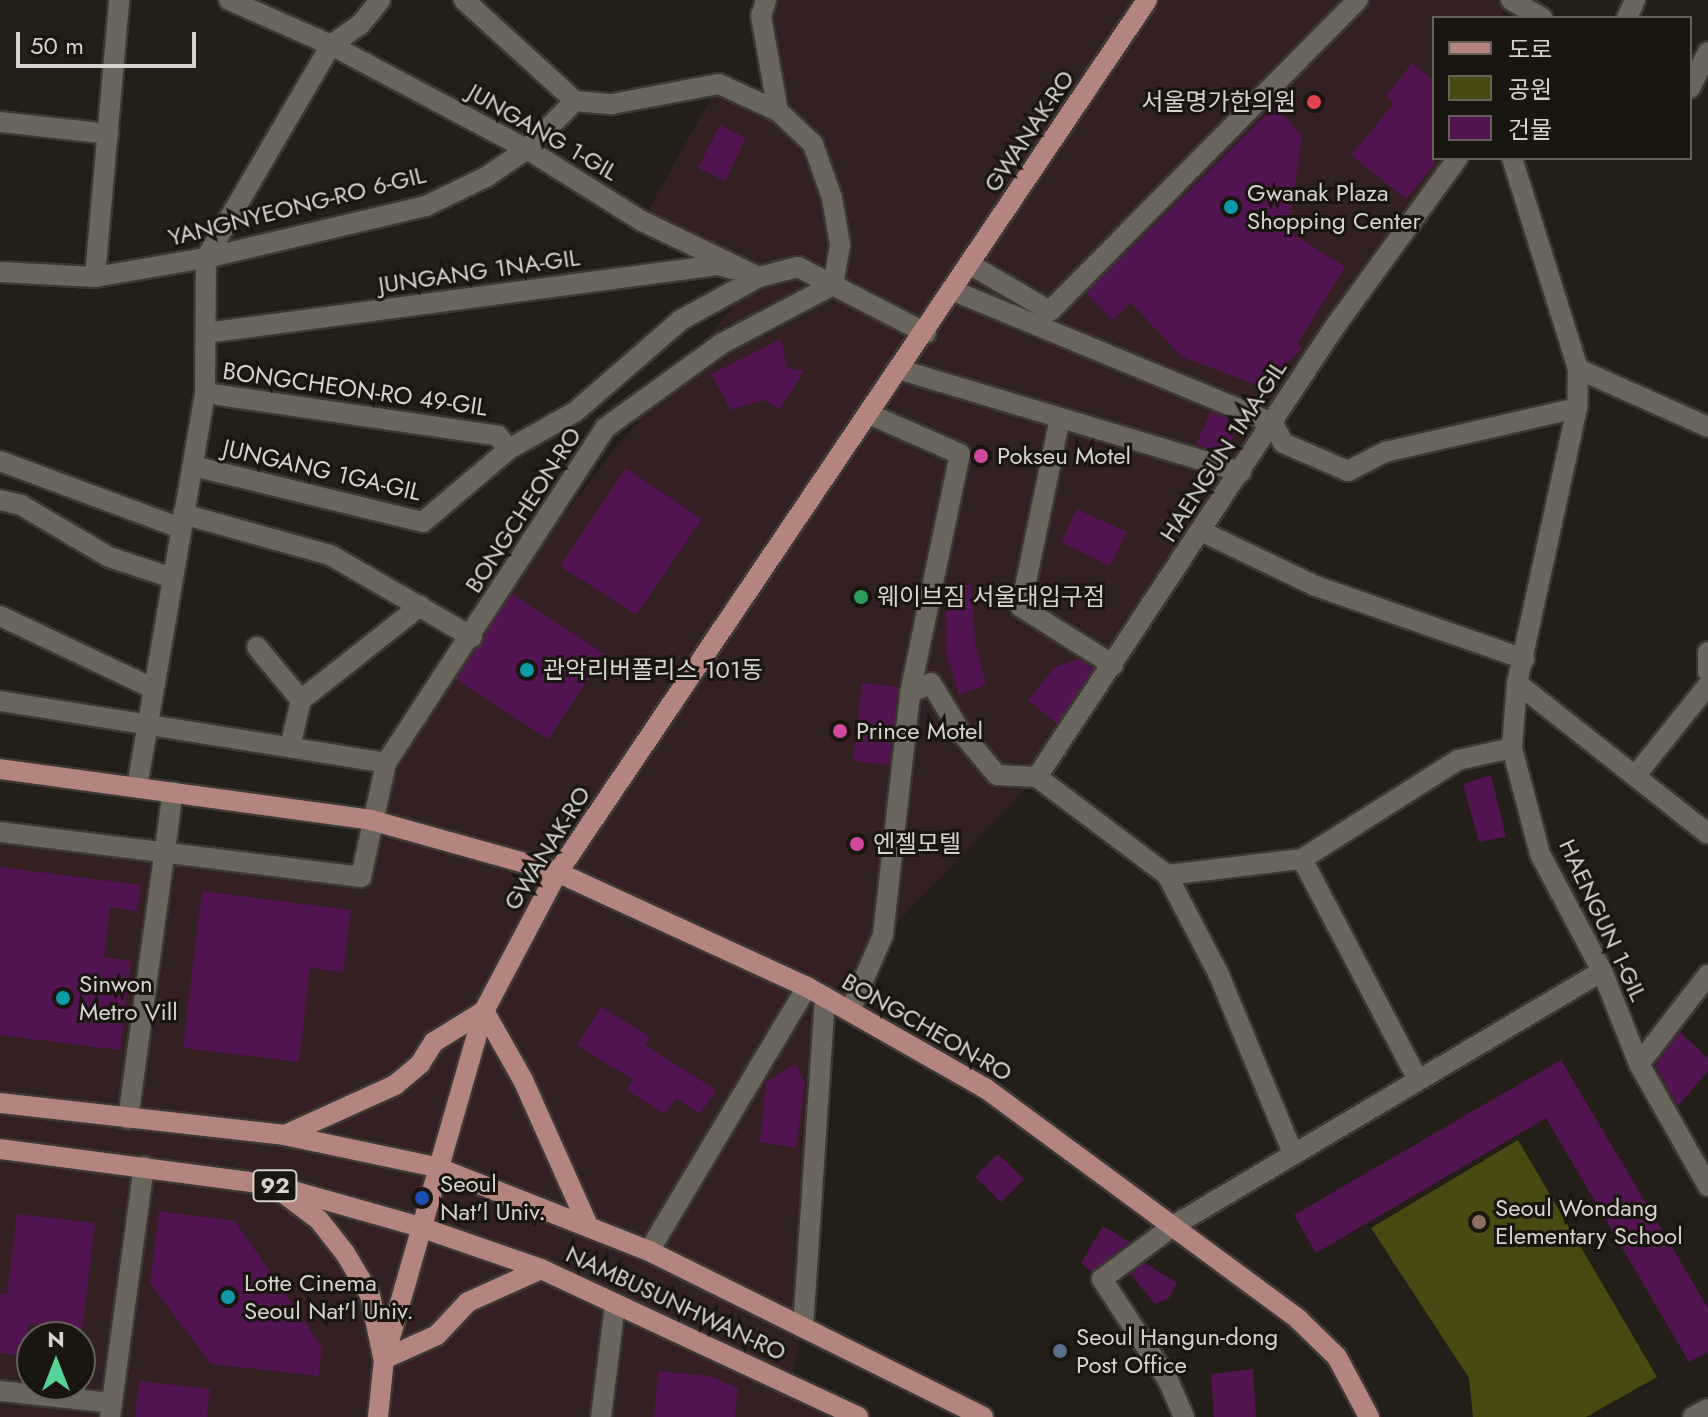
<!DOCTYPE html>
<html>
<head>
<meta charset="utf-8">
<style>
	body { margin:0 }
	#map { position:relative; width:1708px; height:1417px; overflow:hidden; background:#231e18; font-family:Jost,"Noto Sans KR",sans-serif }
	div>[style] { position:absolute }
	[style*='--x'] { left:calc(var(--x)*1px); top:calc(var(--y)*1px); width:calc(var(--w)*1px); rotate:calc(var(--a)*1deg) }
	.commercial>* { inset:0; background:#332022 }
	.green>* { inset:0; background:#494a11 }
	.building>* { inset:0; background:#521552 }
	.roads { filter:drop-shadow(2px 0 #3c3834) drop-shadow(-2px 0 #3c3834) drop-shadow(0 2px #3c3834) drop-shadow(0 -2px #3c3834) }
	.minor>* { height:20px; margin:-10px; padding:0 10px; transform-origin:10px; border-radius:10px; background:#6a655d }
	.major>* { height:20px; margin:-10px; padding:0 10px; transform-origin:10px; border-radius:10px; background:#b3857e }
	.dots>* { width:22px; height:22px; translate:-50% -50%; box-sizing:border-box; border:4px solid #19150f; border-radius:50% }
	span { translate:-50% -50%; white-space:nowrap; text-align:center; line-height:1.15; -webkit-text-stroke:6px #19150f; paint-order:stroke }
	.shield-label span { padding:2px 6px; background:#19150f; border:2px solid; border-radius:6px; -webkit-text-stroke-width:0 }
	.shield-label { font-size:22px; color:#d6d2ce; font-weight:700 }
	.poi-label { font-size:24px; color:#d6d2ce }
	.right { translate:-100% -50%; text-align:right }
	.left { translate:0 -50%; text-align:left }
	.street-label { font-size:24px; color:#d6d2ce }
	.legend { position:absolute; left:1432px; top:16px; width:260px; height:144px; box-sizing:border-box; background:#19150f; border:2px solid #65615b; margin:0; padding:10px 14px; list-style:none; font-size:24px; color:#d6d2ce }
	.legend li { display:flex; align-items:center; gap:16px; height:40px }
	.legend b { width:40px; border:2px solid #65615b }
	.north { position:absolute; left:16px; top:1321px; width:80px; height:80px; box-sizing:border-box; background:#19150f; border:2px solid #65615b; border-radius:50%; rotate:0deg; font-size:22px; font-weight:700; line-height:32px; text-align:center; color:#d6d2ce }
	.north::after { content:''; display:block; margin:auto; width:28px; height:36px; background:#54d396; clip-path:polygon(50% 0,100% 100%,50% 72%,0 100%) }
	.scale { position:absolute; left:16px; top:32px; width:180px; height:36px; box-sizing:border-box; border:4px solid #d6d2ce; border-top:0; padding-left:10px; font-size:24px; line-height:28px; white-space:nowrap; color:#d6d2ce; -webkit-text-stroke:6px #19150f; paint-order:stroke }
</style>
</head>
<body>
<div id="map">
	<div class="commercial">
		<div style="clip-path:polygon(evenodd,766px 0,1505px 0,1501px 18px,1434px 18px,1434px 158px,1446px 158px,1037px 777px,826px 997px,803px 1328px,790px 1385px,858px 1417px,0 1417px,0 832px,361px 876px,386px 763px,472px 637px,609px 456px,758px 277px,642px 221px,719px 84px,777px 110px,766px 0,32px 1337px,80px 1337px,80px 1385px,32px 1385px,32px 1337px)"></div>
	</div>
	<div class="green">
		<div style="clip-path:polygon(1518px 1140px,1657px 1377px,1586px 1417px,1473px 1417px,1469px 1378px,1371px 1228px)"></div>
	</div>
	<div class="building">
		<div style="clip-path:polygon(1412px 63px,1434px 81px,1434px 165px,1406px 199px,1351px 155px,1394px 103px,1386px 96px)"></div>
		<div style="clip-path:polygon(1275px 106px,1302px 136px,1289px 231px,1345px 267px,1297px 344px,1302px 349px,1260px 386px,1182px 357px,1131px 303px,1113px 320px,1086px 293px)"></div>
		<div style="clip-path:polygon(720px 125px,746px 138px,725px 181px,698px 168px)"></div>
		<div style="clip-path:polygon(781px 339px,787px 368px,804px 371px,780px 409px,763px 400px,731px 410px,711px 374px)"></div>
		<div style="clip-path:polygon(1211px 412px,1239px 423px,1225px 454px,1196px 444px)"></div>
		<div style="clip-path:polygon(626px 468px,702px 519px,636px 615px,560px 566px)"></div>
		<div style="clip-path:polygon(1077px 509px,1127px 532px,1110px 566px,1061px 542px)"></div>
		<div style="clip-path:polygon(946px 583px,971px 585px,975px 642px,986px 685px,959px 695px,946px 652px)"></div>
		<div style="clip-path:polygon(512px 594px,605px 654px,548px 739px,456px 679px)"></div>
		<div style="clip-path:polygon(1079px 659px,1093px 668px,1057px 724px,1028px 700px,1055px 667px)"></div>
		<div style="clip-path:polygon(862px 683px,898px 687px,889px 765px,853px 761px)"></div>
		<div style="clip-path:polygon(1491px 775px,1506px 837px,1479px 842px,1463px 784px)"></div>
		<div style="clip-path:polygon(0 867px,141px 885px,137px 911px,110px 907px,104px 957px,131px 961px,120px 1050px,0 1035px)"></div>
		<div style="clip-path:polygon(202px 891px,351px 910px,343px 972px,310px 968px,299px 1062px,183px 1048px)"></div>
		<div style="clip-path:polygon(601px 1007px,650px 1037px,645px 1045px,716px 1090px,700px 1114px,676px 1098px,665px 1114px,626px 1090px,633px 1080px,577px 1045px)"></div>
		<div style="clip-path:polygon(1680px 1032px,1708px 1058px,1708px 1071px,1678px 1106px,1655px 1065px)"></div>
		<div style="clip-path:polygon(1561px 1060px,1708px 1308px,1708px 1352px,1689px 1362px,1546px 1118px,1316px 1253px,1294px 1215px)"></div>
		<div style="clip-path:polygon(796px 1064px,805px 1084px,796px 1148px,760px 1142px,766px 1082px)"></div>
		<div style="clip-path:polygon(998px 1154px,1024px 1179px,1001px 1202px,975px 1177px)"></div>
		<div style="clip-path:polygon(159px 1211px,235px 1221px,322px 1347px,319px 1376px,211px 1364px,150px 1283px)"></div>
		<div style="clip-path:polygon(17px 1214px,95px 1223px,82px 1330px,29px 1323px,25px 1356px,0 1353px,0 1294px,7px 1295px)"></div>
		<div style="clip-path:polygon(1103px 1226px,1130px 1242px,1091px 1272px,1081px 1263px)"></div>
		<div style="clip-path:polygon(1145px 1263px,1177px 1283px,1169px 1298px,1155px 1304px,1130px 1274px)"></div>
		<div style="clip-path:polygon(1253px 1369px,1256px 1417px,1214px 1417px,1211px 1374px)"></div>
		<div style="clip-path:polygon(658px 1371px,710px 1376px,738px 1388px,735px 1417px,654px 1417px)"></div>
		<div style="clip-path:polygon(139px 1381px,210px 1389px,207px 1417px,135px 1417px)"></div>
	</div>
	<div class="roads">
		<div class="minor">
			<div style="--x:229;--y:0;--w:111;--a:23.8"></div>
			<div style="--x:331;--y:45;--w:222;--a:28"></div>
			<div style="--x:527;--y:149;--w:136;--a:32.1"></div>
			<div style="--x:642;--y:221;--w:130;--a:25.6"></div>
			<div style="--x:759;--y:277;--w:40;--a:-14.4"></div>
			<div style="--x:798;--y:267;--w:144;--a:27.3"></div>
			<div style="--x:464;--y:0;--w:150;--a:42.3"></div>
			<div style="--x:575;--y:101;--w:37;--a:5"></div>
			<div style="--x:612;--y:104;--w:109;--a:-10.6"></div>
			<div style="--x:719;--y:84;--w:65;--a:24.6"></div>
			<div style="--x:778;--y:111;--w:48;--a:43.3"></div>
			<div style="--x:813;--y:144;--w:57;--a:70.6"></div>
			<div style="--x:832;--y:198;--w:48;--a:80.3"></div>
			<div style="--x:840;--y:245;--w:41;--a:99.9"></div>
			<div style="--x:766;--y:0;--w:17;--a:107"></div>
			<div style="--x:761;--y:16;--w:97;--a:79.9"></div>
			<div style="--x:1511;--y:0;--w:36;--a:30"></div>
			<div style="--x:1627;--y:18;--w:20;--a:-66"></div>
			<div style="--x:1690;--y:88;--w:40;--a:-63.4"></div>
			<div style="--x:0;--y:122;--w:109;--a:6.3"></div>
			<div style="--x:1512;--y:158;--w:221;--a:72.6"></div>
			<div style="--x:1578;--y:369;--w:39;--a:91"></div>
			<div style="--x:1577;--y:408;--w:281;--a:102.3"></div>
			<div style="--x:1517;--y:683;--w:65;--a:94.4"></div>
			<div style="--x:1512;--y:748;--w:110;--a:75.2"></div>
			<div style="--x:1540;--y:854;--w:132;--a:62.1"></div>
			<div style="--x:1602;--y:971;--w:100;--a:68.3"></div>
			<div style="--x:1639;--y:1064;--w:140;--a:60.5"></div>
			<div style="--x:971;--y:265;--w:91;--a:30.2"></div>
			<div style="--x:1050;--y:311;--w:438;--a:-45.3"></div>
			<div style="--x:0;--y:272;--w:95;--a:3"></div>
			<div style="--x:95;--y:277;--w:113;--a:-9.7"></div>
			<div style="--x:206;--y:258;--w:226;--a:-13.3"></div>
			<div style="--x:426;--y:206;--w:67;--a:-25.8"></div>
			<div style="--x:486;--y:177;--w:50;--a:-34.3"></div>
			<div style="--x:527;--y:149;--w:68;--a:-45"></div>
			<div style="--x:95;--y:277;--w:278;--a:-85"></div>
			<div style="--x:954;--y:291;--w:345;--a:22.5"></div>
			<div style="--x:1273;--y:423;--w:22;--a:63"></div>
			<div style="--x:1283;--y:443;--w:71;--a:23.3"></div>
			<div style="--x:1348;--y:471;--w:42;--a:-27.2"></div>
			<div style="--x:1385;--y:452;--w:197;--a:-12.9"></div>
			<div style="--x:206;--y:333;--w:516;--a:-7.57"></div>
			<div style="--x:718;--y:265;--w:15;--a:16"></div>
			<div style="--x:1578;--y:369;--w:142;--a:24"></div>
			<div style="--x:901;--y:370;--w:355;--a:16.7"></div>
			<div style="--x:205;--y:393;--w:296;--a:8.3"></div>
			<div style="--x:498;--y:436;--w:17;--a:50"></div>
			<div style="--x:509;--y:449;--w:76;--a:-29.3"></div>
			<div style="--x:575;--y:412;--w:140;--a:-41"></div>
			<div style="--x:681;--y:320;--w:89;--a:-28.9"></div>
			<div style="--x:1060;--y:418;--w:193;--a:101.7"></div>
			<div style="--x:1021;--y:607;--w:109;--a:32.2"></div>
			<div style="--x:0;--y:461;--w:192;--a:20.4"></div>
			<div style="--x:193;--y:466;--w:237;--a:13.7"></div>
			<div style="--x:423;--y:522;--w:113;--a:-40.3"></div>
			<div style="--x:0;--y:500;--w:22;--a:13"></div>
			<div style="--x:21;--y:505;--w:102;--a:30.6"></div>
			<div style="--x:109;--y:557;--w:66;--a:18.4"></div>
			<div style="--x:183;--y:514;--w:153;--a:15.6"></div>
			<div style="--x:330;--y:555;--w:164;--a:30"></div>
			<div style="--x:1201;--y:531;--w:124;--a:25.7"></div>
			<div style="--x:1313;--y:585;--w:224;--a:19.3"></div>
			<div style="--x:0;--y:616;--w:166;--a:25.3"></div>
			<div style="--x:257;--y:647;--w:69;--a:50.3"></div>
			<div style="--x:1708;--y:652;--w:20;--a:90"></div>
			<div style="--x:1517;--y:683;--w:243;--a:38.3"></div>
			<div style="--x:910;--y:693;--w:23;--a:-25"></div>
			<div style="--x:931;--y:683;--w:56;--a:58.9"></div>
			<div style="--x:960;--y:731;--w:57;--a:49.9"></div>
			<div style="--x:997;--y:775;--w:40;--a:2.9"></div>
			<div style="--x:0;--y:701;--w:391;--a:9.1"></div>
			<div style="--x:290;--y:747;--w:48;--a:-76.8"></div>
			<div style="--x:301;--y:700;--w:152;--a:-38.3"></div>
			<div style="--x:1636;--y:775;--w:115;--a:-51.3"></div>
			<div style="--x:1037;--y:777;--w:542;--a:-56.52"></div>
			<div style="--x:1336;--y:325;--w:207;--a:-53.9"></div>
			<div style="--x:1037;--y:777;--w:163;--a:37"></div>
			<div style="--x:1167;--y:875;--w:136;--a:-6.8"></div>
			<div style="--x:1302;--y:859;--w:185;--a:-32.4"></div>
			<div style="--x:1458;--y:760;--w:55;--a:-12.5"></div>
			<div style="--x:137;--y:787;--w:400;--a:-80.2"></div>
			<div style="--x:205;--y:393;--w:135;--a:-89.6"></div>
			<div style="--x:206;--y:258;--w:247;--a:-59.6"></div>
			<div style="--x:331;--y:45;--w:35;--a:-35"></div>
			<div style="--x:360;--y:25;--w:32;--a:-51"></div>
			<div style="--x:0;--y:832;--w:364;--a:7.1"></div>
			<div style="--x:361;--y:877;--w:117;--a:-77.6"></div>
			<div style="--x:386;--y:763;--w:400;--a:-56.8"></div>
			<div style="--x:605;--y:428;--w:143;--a:-35.9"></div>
			<div style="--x:721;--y:344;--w:127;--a:-27.8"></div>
			<div style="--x:1302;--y:859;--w:247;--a:62.3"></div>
			<div style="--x:1167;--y:875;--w:113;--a:62.5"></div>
			<div style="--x:1219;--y:975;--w:194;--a:67.5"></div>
			<div style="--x:850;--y:1011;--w:83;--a:-66.5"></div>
			<div style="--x:883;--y:935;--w:244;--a:-83.6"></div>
			<div style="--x:910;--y:693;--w:244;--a:-78.2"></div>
			<div style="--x:960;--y:454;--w:97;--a:-156.3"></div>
			<div style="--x:1639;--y:1064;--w:113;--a:-52.2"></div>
			<div style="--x:128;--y:1119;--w:330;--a:-82.2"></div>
			<div style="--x:649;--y:1251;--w:308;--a:-59.1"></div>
			<div style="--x:803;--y:1328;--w:332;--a:-86.2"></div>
			<div style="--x:0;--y:1391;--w:113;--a:6.1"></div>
			<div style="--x:110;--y:1417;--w:253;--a:-82.3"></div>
			<div style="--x:601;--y:1417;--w:113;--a:-82.9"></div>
			<div style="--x:1184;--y:1417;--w:40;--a:-113.4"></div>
			<div style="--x:1168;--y:1380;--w:121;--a:-123.2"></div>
			<div style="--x:1102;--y:1279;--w:89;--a:-36.7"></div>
			<div style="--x:1173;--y:1226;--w:499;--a:-30.7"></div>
			<div style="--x:1693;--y:1417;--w:17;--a:-28"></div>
		</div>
		<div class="major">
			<div style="--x:0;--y:769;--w:374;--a:7.8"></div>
			<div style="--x:371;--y:820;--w:193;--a:15.6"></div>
			<div style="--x:557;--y:872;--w:275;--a:24.7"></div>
			<div style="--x:807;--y:987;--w:205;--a:29.6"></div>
			<div style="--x:985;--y:1088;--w:389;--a:36.4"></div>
			<div style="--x:1298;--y:1319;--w:54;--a:44.3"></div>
			<div style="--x:1337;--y:1357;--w:68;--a:61.9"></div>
			<div style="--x:484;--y:1011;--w:79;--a:60.5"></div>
			<div style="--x:523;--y:1080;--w:157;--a:65.9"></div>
			<div style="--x:0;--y:1103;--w:286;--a:6.4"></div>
			<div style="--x:284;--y:1135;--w:155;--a:11.9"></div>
			<div style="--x:436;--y:1167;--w:229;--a:21.5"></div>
			<div style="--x:649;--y:1251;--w:373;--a:26.4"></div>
			<div style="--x:287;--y:1134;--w:119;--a:-24.4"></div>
			<div style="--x:395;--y:1085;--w:33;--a:-40"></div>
			<div style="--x:420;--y:1064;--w:26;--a:-58"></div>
			<div style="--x:434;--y:1042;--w:59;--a:-31.8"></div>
			<div style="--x:0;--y:1149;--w:274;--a:7.5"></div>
			<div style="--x:272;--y:1185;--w:154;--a:15.8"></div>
			<div style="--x:420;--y:1227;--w:128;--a:19.1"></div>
			<div style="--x:541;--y:1269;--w:350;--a:25"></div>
			<div style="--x:282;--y:1192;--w:46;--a:37.1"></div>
			<div style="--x:319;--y:1220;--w:42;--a:51.8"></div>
			<div style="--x:345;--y:1253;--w:49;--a:59.2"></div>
			<div style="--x:370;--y:1295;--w:63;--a:78.2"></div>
			<div style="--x:384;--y:1359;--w:58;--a:-24.4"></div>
			<div style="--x:437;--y:1335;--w:45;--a:-46.8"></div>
			<div style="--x:468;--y:1302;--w:80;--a:-24.3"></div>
			<div style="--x:378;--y:1417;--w:58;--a:-84.1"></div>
			<div style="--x:384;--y:1359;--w:362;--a:-74"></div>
			<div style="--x:484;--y:1011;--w:154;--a:-62.1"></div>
			<div style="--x:556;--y:875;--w:1056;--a:-55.96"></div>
		</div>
	</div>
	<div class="dots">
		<div style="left:1314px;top:102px;background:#e0444e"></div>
		<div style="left:1231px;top:207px;background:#0f9aa8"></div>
		<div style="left:981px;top:456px;background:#d1479c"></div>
		<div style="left:861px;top:597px;background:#2e9e5b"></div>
		<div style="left:527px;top:670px;background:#0f9aa8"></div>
		<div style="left:840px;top:731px;background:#d1479c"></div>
		<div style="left:857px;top:844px;background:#d1479c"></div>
		<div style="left:63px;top:998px;background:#0f9aa8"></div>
		<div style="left:422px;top:1198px;background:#1a4fb4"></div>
		<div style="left:1479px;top:1222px;background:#8d6e63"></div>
		<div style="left:228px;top:1297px;background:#0f9aa8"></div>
		<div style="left:1060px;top:1351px;background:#5c6f8a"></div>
	</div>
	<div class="shield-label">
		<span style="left:275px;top:1186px">92</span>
	</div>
	<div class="poi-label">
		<span class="right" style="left:1296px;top:102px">서울명가한의원</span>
		<span class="left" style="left:1247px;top:207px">Gwanak Plaza<br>Shopping Center</span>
		<span class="left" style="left:997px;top:456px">Pokseu Motel</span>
		<span class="left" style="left:877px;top:597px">웨이브짐 서울대입구점</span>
		<span class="left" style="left:543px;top:670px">관악리버폴리스 101동</span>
		<span class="left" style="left:856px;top:731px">Prince Motel</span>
		<span class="left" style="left:873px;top:844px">엔젤모텔</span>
		<span class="left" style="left:79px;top:998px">Sinwon<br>Metro Vill</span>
		<span class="left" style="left:440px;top:1198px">Seoul<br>Nat'l Univ.</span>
		<span class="left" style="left:1495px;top:1222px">Seoul Wondang<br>Elementary School</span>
		<span class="left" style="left:244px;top:1297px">Lotte Cinema<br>Seoul Nat'l Univ.</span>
		<span class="left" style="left:1076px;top:1351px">Seoul Hangun-dong<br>Post Office</span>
	</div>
	<div class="street-label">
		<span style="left:1029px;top:131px;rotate:-56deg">GWANAK-RO</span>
		<span style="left:543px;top:132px;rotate:30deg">JUNGANG 1-GIL</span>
		<span style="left:297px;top:206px;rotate:-14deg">YANGNYEONG-RO 6-GIL</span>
		<span style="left:479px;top:271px;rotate:-8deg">JUNGANG 1NA-GIL</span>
		<span style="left:355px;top:389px;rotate:8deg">BONGCHEON-RO 49-GIL</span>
		<span style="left:1223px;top:451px;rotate:-57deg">HAENGUN 1MA-GIL</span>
		<span style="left:322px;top:470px;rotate:13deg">JUNGANG 1GA-GIL</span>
		<span style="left:523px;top:510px;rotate:-57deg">BONGCHEON-RO</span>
		<span style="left:547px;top:848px;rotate:-58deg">GWANAK-RO</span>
		<span style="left:1603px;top:920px;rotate:65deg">HAENGUN 1-GIL</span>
		<span style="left:927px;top:1027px;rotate:30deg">BONGCHEON-RO</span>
		<span style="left:676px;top:1303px;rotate:25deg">NAMBUSUNHWAN-RO</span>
	</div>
	<ul class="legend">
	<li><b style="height:10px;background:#b3857e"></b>도로</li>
	<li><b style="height:22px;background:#494a11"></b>공원</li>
	<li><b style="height:22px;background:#521552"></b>건물</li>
	</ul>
	<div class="north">N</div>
	<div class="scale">50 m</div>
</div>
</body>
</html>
